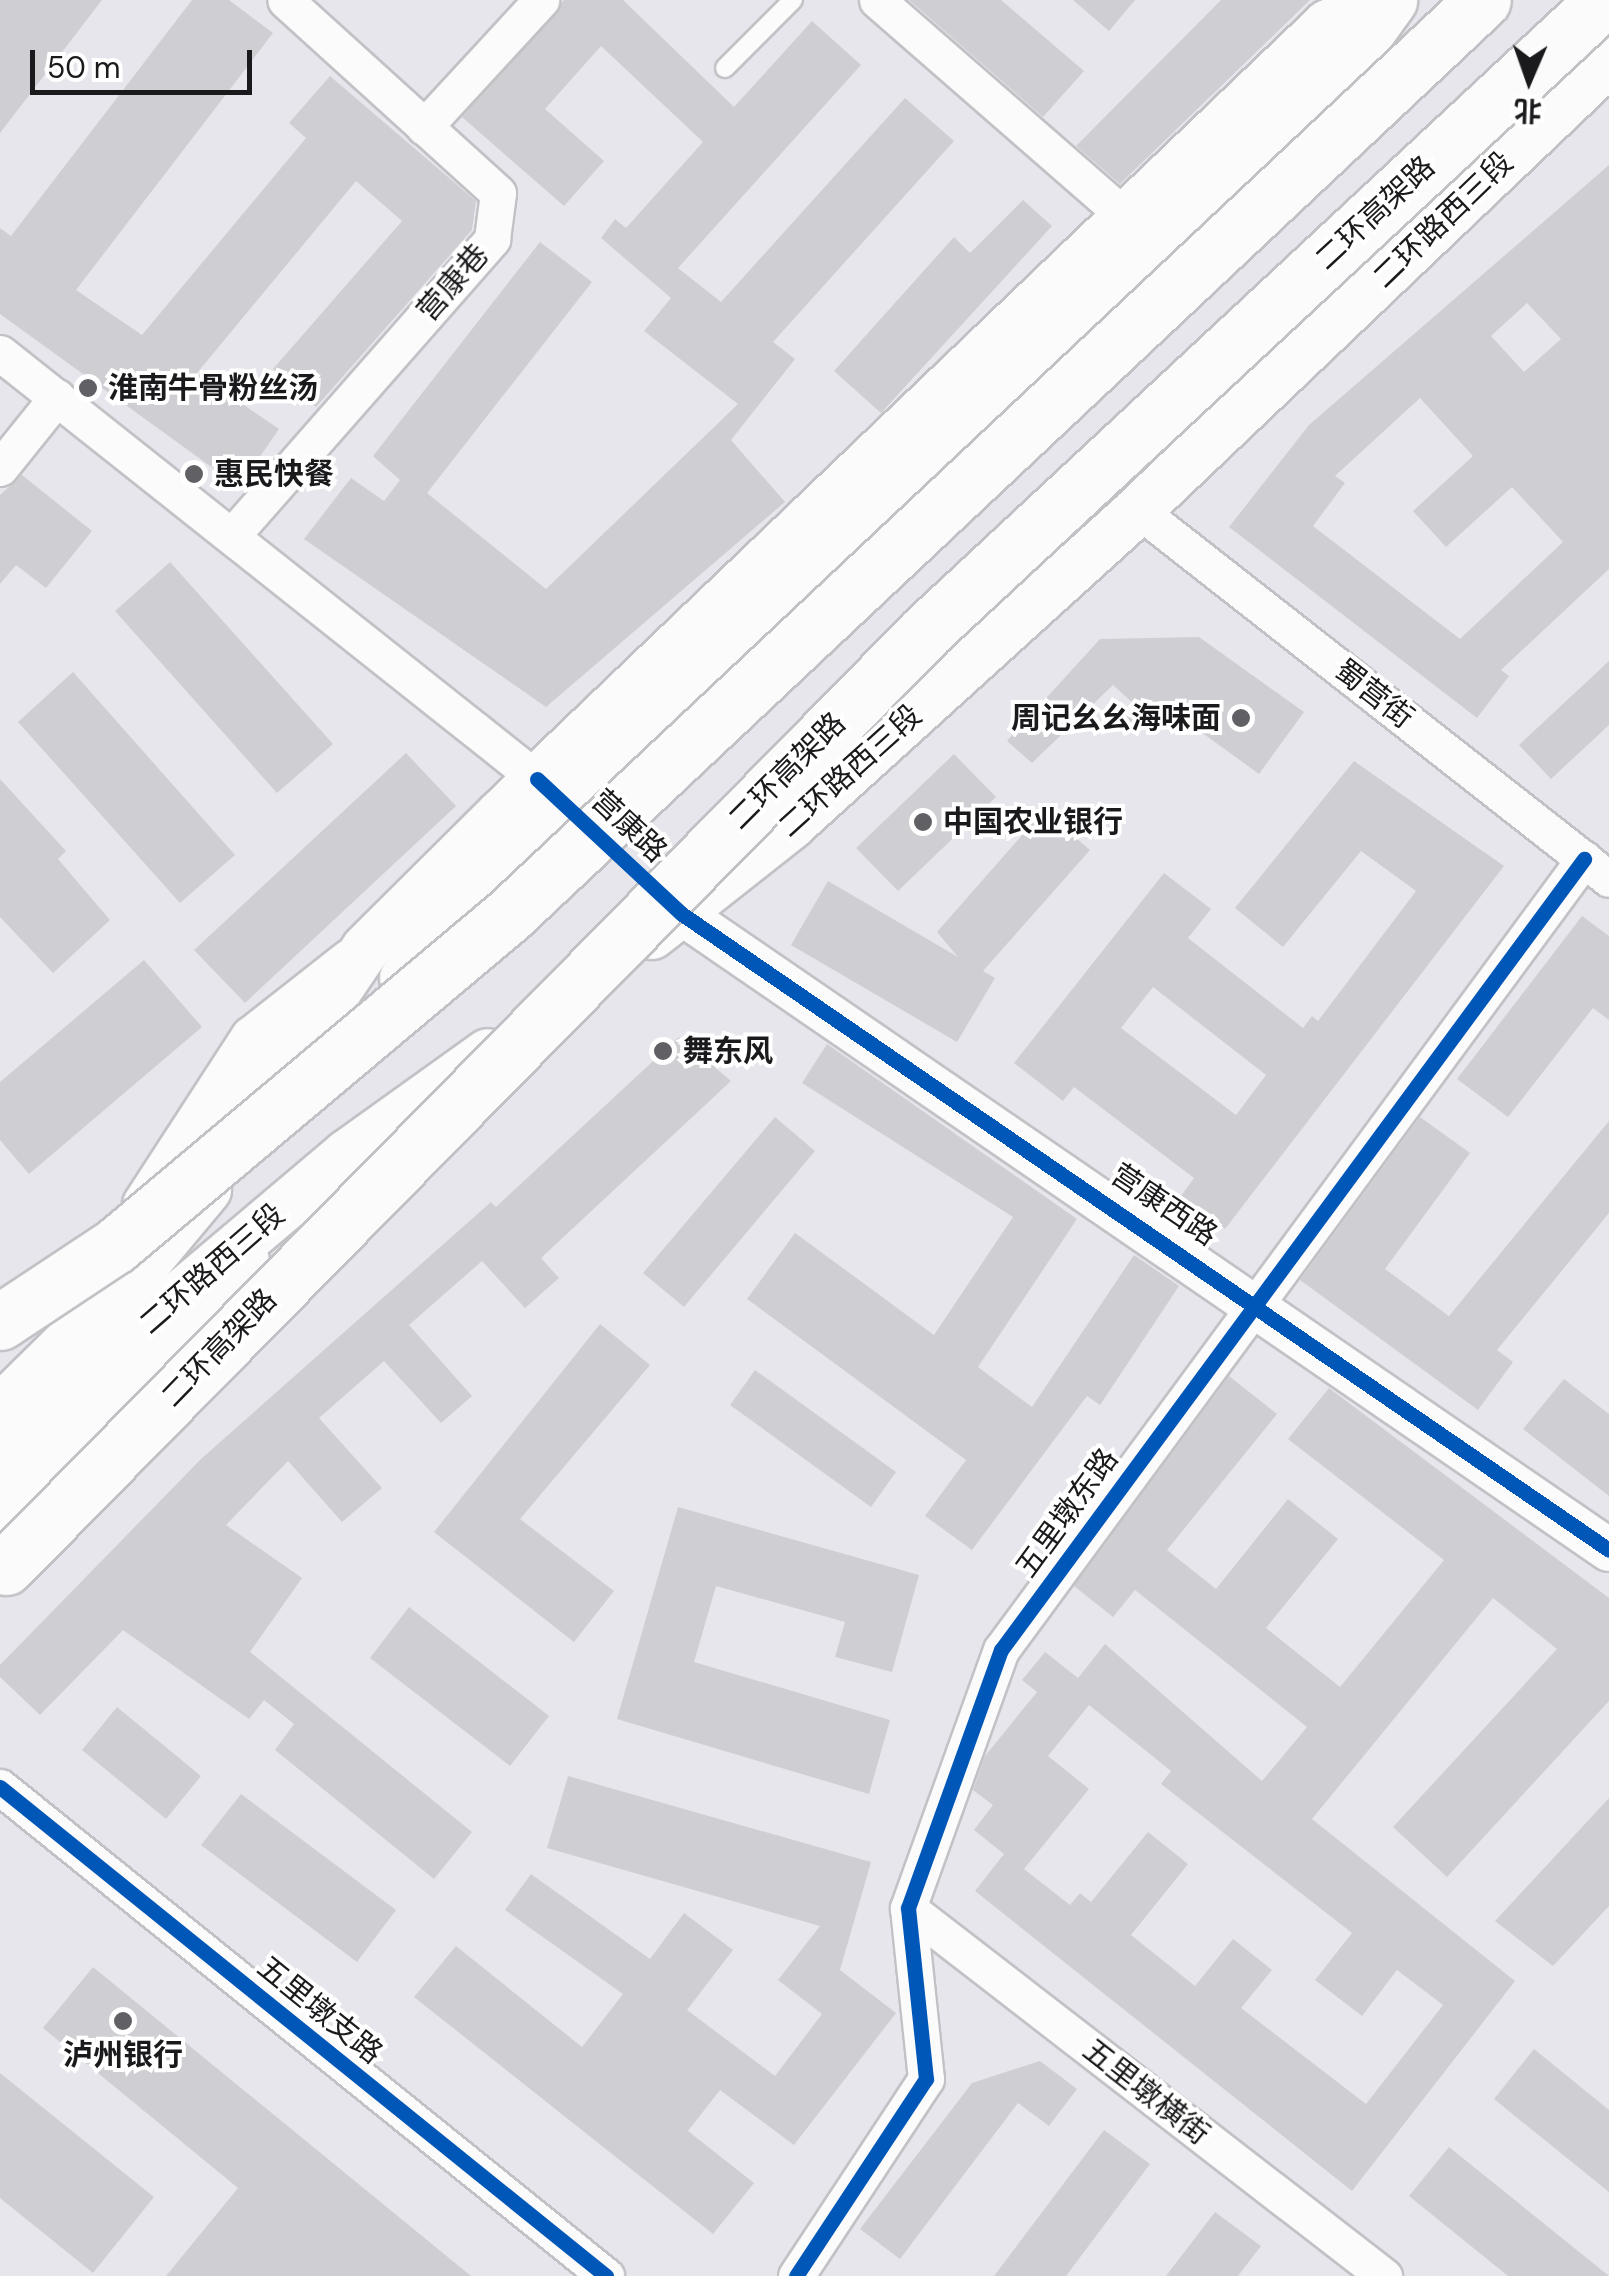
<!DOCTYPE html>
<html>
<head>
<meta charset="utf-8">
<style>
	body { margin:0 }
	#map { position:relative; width:1609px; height:2276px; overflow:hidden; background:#e6e6ec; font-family:"DM Sans","Noto Sans SC",sans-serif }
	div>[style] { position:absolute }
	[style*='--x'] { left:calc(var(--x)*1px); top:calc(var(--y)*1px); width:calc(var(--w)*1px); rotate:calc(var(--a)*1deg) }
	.building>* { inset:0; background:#cfcfd3 }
	.roads { filter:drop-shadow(2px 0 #c2c2c6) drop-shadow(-2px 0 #c2c2c6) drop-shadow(0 2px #c2c2c6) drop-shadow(0 -2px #c2c2c6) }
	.service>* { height:18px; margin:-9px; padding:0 9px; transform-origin:9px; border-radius:9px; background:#fbfbfc }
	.minor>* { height:35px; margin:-17.5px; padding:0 17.5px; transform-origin:17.5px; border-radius:17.5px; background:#fbfbfc }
	.tertiary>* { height:42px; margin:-21px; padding:0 21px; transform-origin:21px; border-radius:21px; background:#fbfbfc }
	.secondary>* { height:48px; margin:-24px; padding:0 24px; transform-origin:24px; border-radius:24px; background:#fbfbfc }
	.trunk>* { height:55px; margin:-27.5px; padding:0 27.5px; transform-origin:27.5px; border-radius:27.5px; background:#fbfbfc }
	.bridges { filter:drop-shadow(2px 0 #c2c2c6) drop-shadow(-2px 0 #c2c2c6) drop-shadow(0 2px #c2c2c6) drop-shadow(0 -2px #c2c2c6) }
	.trunk-bridge>* { height:55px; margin:-27.5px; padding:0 27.5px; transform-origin:27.5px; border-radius:27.5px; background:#fbfbfc }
	.cycleway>* { height:15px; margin:-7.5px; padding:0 7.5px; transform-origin:7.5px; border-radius:7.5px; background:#0057b8 }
	.dots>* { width:28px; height:28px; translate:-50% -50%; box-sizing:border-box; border:5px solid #fff; border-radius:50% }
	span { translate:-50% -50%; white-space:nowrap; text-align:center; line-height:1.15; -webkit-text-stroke:8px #fff; paint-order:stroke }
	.street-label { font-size:30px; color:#1a1a1d }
	.poi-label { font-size:30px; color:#1a1a1d; font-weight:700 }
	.left { translate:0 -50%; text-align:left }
	.right { translate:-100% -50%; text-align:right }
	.north { position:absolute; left:1479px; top:30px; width:100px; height:100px; -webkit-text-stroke:8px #fff; paint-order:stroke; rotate:182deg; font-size:28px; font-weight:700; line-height:40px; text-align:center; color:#1a1a1d }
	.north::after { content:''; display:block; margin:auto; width:35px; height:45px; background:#1a1a1d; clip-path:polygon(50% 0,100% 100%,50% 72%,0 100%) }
	.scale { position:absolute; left:30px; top:50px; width:222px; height:45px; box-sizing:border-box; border:5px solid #1a1a1d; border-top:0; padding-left:12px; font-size:30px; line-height:35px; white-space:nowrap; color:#1a1a1d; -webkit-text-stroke:8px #fff; paint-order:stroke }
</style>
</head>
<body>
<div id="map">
	<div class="building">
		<div style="clip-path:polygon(0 0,102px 0,0 133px)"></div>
		<div style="clip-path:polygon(192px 0,229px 0,273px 33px,76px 290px,142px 335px,306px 138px,289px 123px,330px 76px,476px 201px,472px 230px,316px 407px,273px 369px,402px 221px,356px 181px,197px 373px,279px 429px,239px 487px,0 314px,0 228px,11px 236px)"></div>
		<div style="clip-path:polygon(564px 0,623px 0,734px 107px,812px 21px,861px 65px,678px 268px,721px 302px,905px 98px,954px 141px,773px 342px,795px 359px,731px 440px,785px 502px,546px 707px,304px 539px,351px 478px,384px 501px,400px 480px,373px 456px,540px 242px,592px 282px,427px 493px,546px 589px,738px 404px,644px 331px,671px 298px,601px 238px,615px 219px,626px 228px,703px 142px,601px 46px,545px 109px,604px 161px,564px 206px,462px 117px)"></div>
		<div style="clip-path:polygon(909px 0,1001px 0,1084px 71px,1043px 117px)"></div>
		<div style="clip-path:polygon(1073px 0,1135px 0,1109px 31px)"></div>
		<div style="clip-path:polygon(1221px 0,1310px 0,1120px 184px,1076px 146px)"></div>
		<div style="clip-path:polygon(evenodd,1609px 165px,1609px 569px,1501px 670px,1509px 676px,1477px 718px,1229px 527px,1309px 425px,1609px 165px,1527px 303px,1561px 339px,1524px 372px,1491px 336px,1527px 303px,1609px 165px,1420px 398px,1473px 456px,1413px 511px,1446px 547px,1512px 487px,1563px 542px,1460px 639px,1313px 526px,1345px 483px,1335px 476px,1420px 398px)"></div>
		<div style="clip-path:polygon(1023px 200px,1052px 226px,881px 413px,834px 371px,954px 237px,970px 253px)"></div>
		<div style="clip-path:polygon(22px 475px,92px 531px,46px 588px,16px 565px,0 584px,0 495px)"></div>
		<div style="clip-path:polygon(170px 562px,333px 744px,277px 793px,115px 611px)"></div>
		<div style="clip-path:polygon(1199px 637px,1304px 712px,1259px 774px,1190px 724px,1116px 728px,1136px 706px,1113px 685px,1032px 763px,1007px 741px,1100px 639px)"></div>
		<div style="clip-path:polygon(1609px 661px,1609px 725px,1551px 779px,1519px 745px)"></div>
		<div style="clip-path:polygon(73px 672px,235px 855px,180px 903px,18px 722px)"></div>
		<div style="clip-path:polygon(406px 753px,456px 806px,245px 1003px,194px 950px)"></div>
		<div style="clip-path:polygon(954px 754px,996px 797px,898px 891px,856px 848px)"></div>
		<div style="clip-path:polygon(evenodd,1354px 761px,1504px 866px,1225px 1229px,1181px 1196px,1194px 1178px,1074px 1087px,1063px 1101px,1014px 1063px,1164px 873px,1211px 909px,1188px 938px,1303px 1028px,1312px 1016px,1318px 1021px,1416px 891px,1361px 851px,1283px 947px,1235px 908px,1354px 761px,1153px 987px,1266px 1075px,1236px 1115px,1121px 1028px,1153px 987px)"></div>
		<div style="clip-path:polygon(0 779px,66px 851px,58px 859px,110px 920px,53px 973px,0 917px)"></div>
		<div style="clip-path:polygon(1044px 810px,1090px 850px,983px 971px,995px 978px,957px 1042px,791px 945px,828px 881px,958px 957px,937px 932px)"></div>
		<div style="clip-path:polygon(1582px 916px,1609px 936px,1609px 1020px,1593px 1008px,1508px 1117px,1457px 1079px)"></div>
		<div style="clip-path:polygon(144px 960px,202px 1027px,29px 1174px,0 1140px,0 1082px)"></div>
		<div style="clip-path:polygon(679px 1037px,731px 1081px,541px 1258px,559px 1278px,525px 1308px,482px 1261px,409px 1325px,472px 1396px,441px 1423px,384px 1361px,319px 1418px,382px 1488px,342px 1522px,288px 1461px,226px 1525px,302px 1578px,250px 1652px,472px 1832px,434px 1879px,275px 1750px,294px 1724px,264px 1700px,249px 1719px,123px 1630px,40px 1715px,0 1677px,0 1665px,201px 1459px,491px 1202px,496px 1207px)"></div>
		<div style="clip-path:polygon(827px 1044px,1077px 1219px,978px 1367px,1032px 1407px,1134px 1255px,1179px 1286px,1100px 1405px,1087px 1396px,972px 1550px,925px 1516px,966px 1460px,747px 1299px,795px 1233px,934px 1335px,1013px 1217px,802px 1083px)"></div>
		<div style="clip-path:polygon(775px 1117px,815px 1151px,684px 1307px,643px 1273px)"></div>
		<div style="clip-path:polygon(1420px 1117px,1470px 1153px,1385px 1269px,1449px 1316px,1609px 1121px,1609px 1213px,1497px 1350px,1513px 1362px,1478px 1410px,1300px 1280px)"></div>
		<div style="clip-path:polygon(600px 1324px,650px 1365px,520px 1519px,614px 1591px,574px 1642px,434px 1532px)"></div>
		<div style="clip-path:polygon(755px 1370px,896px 1472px,871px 1507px,730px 1405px)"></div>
		<div style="clip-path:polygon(evenodd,1229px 1376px,1277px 1414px,1167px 1550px,1216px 1589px,1288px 1499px,1338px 1539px,1266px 1628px,1340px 1687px,1444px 1560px,1288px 1439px,1329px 1388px,1609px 1598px,1609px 1701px,1447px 1877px,1393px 1827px,1557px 1649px,1493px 1598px,1312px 1819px,1515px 1981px,1352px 2191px,975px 1891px,1004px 1854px,974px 1830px,993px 1805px,973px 1790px,985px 1756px,1037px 1692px,1022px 1680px,1045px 1652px,1078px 1678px,1105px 1644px,1262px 1781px,1307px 1727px,1135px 1590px,1113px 1617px,1074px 1586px,1229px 1376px,1089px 1705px,1171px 1771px,1161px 1784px,1352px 1933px,1315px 1980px,1362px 2016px,1397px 1970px,1443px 2005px,1366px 2104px,1241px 2008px,1272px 1970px,1233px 1939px,1195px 1986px,1131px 1935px,1188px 1864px,1148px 1832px,1091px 1902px,1080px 1893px,1070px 1905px,1024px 1869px,1089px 1789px,1048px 1756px,1089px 1705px)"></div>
		<div style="clip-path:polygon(1564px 1379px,1609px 1414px,1609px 1496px,1523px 1429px)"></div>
		<div style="clip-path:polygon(678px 1507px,919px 1575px,892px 1672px,835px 1657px,845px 1622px,716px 1586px,694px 1662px,890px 1720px,869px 1794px,617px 1719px)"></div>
		<div style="clip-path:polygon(409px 1607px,549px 1716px,510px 1766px,370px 1658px)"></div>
		<div style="clip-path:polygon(117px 1707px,201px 1776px,166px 1819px,82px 1750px)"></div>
		<div style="clip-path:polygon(568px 1776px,871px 1862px,840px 1970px,896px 2013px,794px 2145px,720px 2090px,688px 2131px,754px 2183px,713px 2234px,414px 1997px,456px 1946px,582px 2047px,623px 1994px,505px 1910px,531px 1874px,650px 1959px,684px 1913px,733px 1950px,687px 2010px,775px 2076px,822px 2014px,778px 1980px,820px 1926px,547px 1848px)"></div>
		<div style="clip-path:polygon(241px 1794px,396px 1910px,357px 1962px,201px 1845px)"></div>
		<div style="clip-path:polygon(1609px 1798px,1609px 1906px,1553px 1966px,1495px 1921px)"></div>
		<div style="clip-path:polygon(93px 1967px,471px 2276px,166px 2276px,238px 2188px,43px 2028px)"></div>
		<div style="clip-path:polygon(1534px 2049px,1609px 2110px,1609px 2192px,1494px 2099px)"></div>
		<div style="clip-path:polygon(1040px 2061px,1077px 2089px,1049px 2126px,1018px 2103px,900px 2259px,860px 2229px,972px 2083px)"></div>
		<div style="clip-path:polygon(0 2073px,154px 2197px,93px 2273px,0 2198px)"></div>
		<div style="clip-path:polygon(1104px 2130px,1150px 2164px,1066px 2276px,994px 2276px)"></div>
		<div style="clip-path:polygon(1449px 2147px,1609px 2276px,1508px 2276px,1409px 2196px)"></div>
		<div style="clip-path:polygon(1215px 2212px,1261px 2246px,1238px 2276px,1166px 2276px)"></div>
	</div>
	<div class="roads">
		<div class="service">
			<div style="--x:725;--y:68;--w:96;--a:-45"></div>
		</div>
		<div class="minor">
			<div style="--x:877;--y:0;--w:333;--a:41.1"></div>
			<div style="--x:424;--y:127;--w:173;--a:-47.3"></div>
			<div style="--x:0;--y:353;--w:685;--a:38.42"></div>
			<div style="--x:0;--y:468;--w:91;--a:-51.2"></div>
			<div style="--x:1138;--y:510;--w:598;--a:38.08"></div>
			<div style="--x:235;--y:532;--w:390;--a:-48.7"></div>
			<div style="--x:492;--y:239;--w:46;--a:-82.6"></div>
			<div style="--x:498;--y:193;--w:287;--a:-137.8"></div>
			<div style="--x:0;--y:1787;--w:779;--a:38.9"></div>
			<div style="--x:908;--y:1908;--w:602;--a:37.71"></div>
			<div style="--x:796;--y:2276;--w:236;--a:-56.6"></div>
			<div style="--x:926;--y:2079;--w:172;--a:-96"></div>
			<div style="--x:908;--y:1908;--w:274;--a:-70.2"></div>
			<div style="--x:1001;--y:1650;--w:983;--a:-53.61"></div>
		</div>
		<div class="tertiary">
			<div style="--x:682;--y:914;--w:1124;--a:34.45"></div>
			<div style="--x:144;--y:1204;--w:198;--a:-57"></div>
			<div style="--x:252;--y:1038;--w:125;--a:-38.2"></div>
			<div style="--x:0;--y:1521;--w:360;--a:-46.5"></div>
		</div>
		<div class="secondary">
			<div style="--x:652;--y:935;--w:176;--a:-38.3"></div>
			<div style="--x:790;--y:826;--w:470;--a:-42.2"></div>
			<div style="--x:1138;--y:510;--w:650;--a:-43.57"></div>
			<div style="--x:247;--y:1124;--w:212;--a:-55.9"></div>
			<div style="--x:366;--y:948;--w:192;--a:-44.8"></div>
			<div style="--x:502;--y:813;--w:1142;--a:-43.69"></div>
			<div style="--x:1328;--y:24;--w:62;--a:-22.8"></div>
			<div style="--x:0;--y:1409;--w:191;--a:-44.6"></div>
			<div style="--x:136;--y:1275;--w:111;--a:-50.1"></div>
			<div style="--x:0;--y:1466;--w:213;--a:-44"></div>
			<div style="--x:153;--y:1318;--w:254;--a:-40.2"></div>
			<div style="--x:347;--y:1154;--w:173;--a:-35.6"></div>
		</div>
		<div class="trunk">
			<div style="--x:407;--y:978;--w:542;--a:-45.37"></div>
			<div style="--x:788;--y:592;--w:788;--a:-43.87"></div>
			<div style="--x:1356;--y:46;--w:57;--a:-54.3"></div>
		</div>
	</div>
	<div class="bridges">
		<div class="trunk-bridge">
			<div style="--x:0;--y:1322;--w:138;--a:-33.5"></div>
			<div style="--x:115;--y:1246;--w:515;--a:-40.03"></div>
			<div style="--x:509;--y:915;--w:1336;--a:-43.21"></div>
			<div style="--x:6;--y:1567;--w:1312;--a:-45.49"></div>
			<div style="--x:926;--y:631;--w:926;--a:-42.94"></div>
		</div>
	</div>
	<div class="cycleway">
		<div style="--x:537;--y:779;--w:198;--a:43"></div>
		<div style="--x:682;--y:914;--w:1124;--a:34.45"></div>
		<div style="--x:0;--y:1787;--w:779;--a:38.9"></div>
		<div style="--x:796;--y:2276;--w:236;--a:-56.6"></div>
		<div style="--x:926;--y:2079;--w:172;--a:-96"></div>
		<div style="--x:908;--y:1908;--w:274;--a:-70.2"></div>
		<div style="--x:1001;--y:1650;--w:983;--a:-53.61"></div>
	</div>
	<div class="dots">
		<div style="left:88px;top:388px;background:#616165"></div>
		<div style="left:194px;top:474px;background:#616165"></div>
		<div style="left:1241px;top:718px;background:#616165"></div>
		<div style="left:923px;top:822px;background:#616165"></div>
		<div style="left:663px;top:1051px;background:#616165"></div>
		<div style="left:123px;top:2021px;background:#616165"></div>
	</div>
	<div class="street-label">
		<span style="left:1375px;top:213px;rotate:-43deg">二环高架路</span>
		<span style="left:1443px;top:220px;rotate:-44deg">二环路西三段</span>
		<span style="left:453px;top:283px;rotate:-49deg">营康巷</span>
		<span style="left:1374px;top:694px;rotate:38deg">蜀营街</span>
		<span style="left:787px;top:771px;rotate:-45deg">二环高架路</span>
		<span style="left:850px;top:771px;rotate:-42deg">二环路西三段</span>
		<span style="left:629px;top:826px;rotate:43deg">营康路</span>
		<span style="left:1164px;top:1205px;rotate:34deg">营康西路</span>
		<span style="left:212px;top:1269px;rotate:-41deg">二环路西三段</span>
		<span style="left:219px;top:1348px;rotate:-46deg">二环高架路</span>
		<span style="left:1067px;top:1513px;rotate:-54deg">五里墩东路</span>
		<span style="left:320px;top:2010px;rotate:39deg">五里墩支路</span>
		<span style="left:1146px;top:2092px;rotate:38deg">五里墩横街</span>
	</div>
	<div class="poi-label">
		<span class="left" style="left:108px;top:388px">淮南牛骨粉丝汤</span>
		<span class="left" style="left:214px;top:474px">惠民快餐</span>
		<span class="right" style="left:1221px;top:718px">周记幺幺海味面</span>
		<span class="left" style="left:943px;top:822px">中国农业银行</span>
		<span class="left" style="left:683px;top:1051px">舞东风</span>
		<span style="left:123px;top:2055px">泸州银行</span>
	</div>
	<div class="north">北</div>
	<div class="scale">50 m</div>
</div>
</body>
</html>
